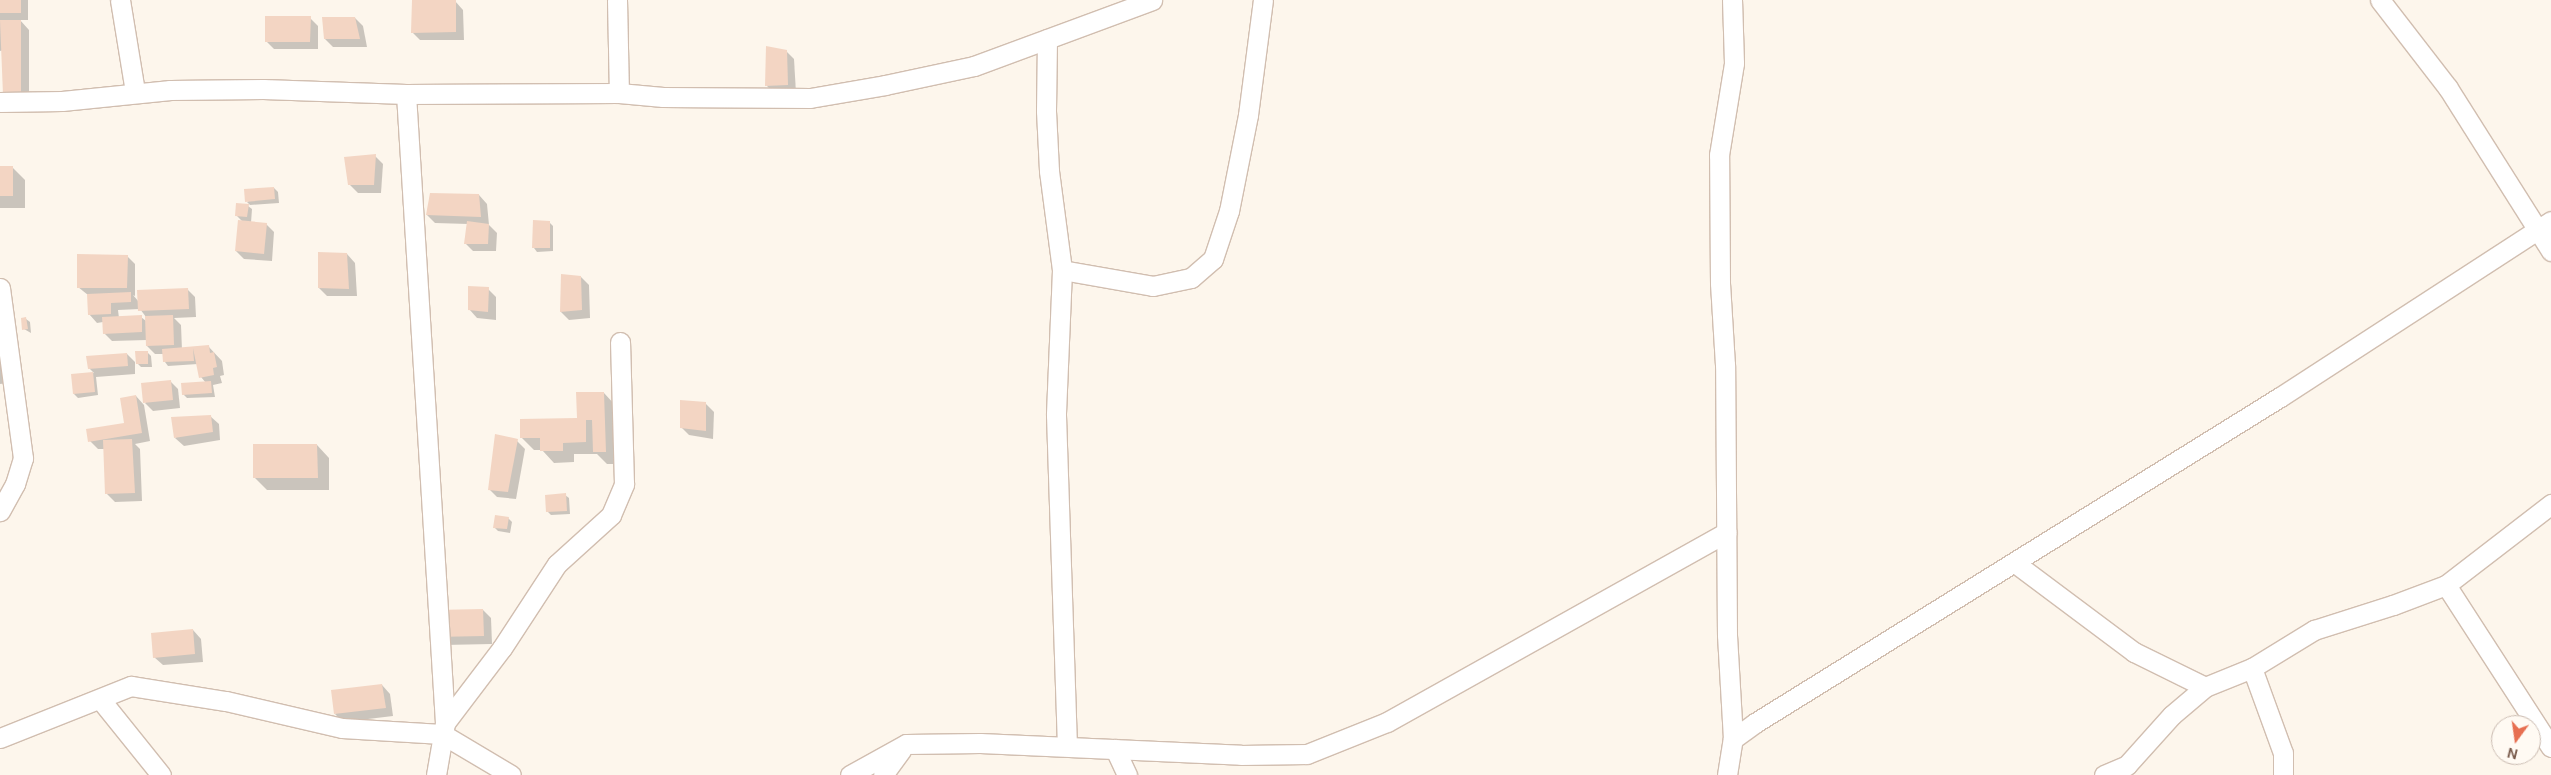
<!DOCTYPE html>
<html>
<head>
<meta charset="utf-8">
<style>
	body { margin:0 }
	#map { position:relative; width:2551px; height:775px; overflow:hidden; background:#fdf6ec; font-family:"DM Sans",sans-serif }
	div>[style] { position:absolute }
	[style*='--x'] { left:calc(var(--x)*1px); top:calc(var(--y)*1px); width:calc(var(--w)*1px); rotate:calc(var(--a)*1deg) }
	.shadow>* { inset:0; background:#0003 }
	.building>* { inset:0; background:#f3d5c3 }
	.roads { filter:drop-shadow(1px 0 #d1beb0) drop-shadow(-1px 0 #d1beb0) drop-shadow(0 1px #d1beb0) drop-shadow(0 -1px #d1beb0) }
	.street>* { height:19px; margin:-9.5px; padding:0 9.5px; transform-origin:9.5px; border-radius:9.5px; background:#fff }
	span { translate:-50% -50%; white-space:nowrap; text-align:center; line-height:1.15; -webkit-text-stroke:4.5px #fffaf3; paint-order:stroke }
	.north { position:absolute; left:2491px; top:715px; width:50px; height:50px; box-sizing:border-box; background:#fffaf3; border:1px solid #cabbb1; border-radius:50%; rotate:194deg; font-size:14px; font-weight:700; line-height:20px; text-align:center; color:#7a5c4d }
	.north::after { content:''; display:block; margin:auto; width:18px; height:22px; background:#e76f51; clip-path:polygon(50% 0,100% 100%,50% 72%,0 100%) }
</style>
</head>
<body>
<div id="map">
	<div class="shadow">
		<div style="clip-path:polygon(0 0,28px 0,28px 20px,20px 20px,29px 30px,29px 103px,12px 103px,4px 50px,0 51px)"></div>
		<div style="clip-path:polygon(414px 0,455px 1px,463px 10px,464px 40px,420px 40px,412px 32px)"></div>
		<div style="clip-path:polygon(310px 18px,318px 26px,318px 49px,274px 49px,266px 41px)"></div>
		<div style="clip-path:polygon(355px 18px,363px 26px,367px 47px,333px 47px,325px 39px)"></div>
		<div style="clip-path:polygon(767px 48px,786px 51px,794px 59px,796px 93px,775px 94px,767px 86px)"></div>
		<div style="clip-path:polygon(375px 156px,383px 164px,381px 193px,358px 193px,349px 184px)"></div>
		<div style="clip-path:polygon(0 167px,12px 167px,25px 180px,25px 208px,0 208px)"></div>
		<div style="clip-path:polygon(274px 188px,278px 192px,279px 203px,250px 205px,247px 202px)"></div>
		<div style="clip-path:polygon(479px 195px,487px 204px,489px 225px,497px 233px,496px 251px,473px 251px,465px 243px,468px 224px,435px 223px,427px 215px)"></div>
		<div style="clip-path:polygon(248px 206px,252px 209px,251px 223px,266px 224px,274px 232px,272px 261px,244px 259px,236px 251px,243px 222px,237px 216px)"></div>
		<div style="clip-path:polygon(549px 222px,553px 226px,553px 251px,537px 252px,534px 248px)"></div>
		<div style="clip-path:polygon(347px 254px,355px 263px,357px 296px,327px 296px,319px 288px)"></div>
		<div style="clip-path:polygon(evenodd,127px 256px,135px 264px,135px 296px,133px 295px,139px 302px,187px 289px,195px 297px,196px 317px,174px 318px,181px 325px,182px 350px,208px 346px,222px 361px,224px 375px,220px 376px,222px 383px,213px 385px,215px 397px,187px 398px,183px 394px,206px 383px,201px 377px,198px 364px,168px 366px,165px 362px,164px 354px,155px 354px,147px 346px,147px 340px,112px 341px,104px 333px,103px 322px,97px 323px,89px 314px,88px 295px,78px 287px,127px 256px,140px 309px,146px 317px,146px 321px,141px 317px,119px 318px,118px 310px,140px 309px)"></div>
		<div style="clip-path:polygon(562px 275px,581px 277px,589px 285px,590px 318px,569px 320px,561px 312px)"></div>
		<div style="clip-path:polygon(488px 289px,496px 297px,496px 320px,477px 318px,469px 309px)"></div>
		<div style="clip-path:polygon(26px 319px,30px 322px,31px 333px,24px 329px)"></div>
		<div style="clip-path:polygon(0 336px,8px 383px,0 384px)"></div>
		<div style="clip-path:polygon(147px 352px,151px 356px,152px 367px,141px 367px,137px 363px)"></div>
		<div style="clip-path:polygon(127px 354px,135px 362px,135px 374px,96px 377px,98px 395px,78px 398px,74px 394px,72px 375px,94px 373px,89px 368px)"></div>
		<div style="clip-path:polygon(170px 381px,178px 389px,180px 408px,153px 411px,145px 403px)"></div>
		<div style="clip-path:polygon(604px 393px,616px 406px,618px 464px,607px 464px,597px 454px,574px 454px,574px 462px,554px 463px,542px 450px,534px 450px,521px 437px,578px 419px)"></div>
		<div style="clip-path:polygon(136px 396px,144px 405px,150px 441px,135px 444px,140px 449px,142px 501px,115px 502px,107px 494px,105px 449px,98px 449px,90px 441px,125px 424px)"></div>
		<div style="clip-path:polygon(706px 404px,714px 412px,713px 439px,689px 435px,681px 427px)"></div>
		<div style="clip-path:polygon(210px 416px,219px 424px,220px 440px,184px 446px,175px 438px)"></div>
		<div style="clip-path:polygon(517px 441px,525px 449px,516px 499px,497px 497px,489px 489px)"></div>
		<div style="clip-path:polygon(317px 445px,329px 458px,329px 490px,267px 490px,255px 478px)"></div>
		<div style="clip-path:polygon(565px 495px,569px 498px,570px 514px,551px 515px,547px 511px)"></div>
		<div style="clip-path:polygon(508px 518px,512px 522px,510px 533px,498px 531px,494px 527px)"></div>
		<div style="clip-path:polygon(483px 610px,491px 618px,492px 644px,444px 645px,436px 637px)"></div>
		<div style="clip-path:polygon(193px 630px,201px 639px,203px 662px,163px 665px,154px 657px)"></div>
		<div style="clip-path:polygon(382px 685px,390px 694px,393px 716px,343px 722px,335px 714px)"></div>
	</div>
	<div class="building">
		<div style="clip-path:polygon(0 0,21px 0,21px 13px,0 13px)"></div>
		<div style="clip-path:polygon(412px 0,456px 0,456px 32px,411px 33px)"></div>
		<div style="clip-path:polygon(265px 16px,311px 16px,310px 42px,265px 42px)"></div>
		<div style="clip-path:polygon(322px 17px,355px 17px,360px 39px,324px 39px)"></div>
		<div style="clip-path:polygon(0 20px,21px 20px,21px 95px,3px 95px)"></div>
		<div style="clip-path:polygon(766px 46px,787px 50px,788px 85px,765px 86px)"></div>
		<div style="clip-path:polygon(376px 154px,374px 185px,348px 185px,344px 157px)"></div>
		<div style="clip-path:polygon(0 166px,13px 166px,13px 196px,0 196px)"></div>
		<div style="clip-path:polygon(274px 187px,275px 199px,245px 202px,244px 189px)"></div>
		<div style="clip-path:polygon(430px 193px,479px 194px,481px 217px,426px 215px)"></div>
		<div style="clip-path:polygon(236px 203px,249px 204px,247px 217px,235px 216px)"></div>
		<div style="clip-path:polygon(238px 220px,267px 223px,264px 254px,235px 251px)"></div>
		<div style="clip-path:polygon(533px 220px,550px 221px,550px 248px,532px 248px)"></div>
		<div style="clip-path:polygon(467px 221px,489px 224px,488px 244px,464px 244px)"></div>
		<div style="clip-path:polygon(318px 252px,347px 253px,349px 289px,318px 288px)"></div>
		<div style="clip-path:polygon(77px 254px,128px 255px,127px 288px,77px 288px)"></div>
		<div style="clip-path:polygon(561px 274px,581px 276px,582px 310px,560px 312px)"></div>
		<div style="clip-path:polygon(468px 286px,489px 287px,488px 312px,468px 310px)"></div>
		<div style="clip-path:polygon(188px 288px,189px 309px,138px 311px,137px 290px)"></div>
		<div style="clip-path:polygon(131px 292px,131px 302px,111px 303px,111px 314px,88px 315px,87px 294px)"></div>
		<div style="clip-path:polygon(142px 315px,142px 332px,103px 334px,102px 317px)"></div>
		<div style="clip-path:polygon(173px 315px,174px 345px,146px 346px,145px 316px)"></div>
		<div style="clip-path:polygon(26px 317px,28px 329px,22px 330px,21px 318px)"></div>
		<div style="clip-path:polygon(209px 345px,210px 353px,214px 352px,217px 367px,213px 368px,214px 375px,199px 378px,193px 348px,194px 361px,163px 362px,162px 349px)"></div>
		<div style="clip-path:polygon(135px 351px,148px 351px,148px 364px,136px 364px)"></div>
		<div style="clip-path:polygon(127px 353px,128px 366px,88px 369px,86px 356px)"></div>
		<div style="clip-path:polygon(93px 372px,95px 392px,73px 394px,71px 374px)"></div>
		<div style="clip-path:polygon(171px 380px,173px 400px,143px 403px,141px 383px)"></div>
		<div style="clip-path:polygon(211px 381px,212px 393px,182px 395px,181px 383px)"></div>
		<div style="clip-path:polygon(576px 392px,604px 392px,606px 452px,593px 452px,592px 420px,586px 420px,586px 442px,563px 443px,563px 451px,540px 451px,540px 438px,520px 438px,520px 419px,577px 418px)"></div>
		<div style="clip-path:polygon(136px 395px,142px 433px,88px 442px,86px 429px,124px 423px,120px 398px)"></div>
		<div style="clip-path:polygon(680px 400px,706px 402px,706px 431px,680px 428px)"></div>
		<div style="clip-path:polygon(211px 415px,213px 432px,174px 438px,171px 417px)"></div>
		<div style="clip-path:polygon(495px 434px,518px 439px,508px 492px,488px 490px)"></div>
		<div style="clip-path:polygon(132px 439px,135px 493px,105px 494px,103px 440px)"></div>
		<div style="clip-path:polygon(253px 444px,317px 444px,318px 478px,253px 478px)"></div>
		<div style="clip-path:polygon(566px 493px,567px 511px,546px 512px,545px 495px)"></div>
		<div style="clip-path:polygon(495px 515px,509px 517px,507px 529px,493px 528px)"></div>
		<div style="clip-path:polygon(483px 609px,484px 636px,435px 637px,434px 610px)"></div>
		<div style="clip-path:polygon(193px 629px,195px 654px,153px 658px,151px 633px)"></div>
		<div style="clip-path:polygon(382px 684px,386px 708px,334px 714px,331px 690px)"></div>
	</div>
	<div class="roads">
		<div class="street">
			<div style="--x:120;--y:0;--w:93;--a:80.7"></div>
			<div style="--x:617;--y:0;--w:93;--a:88.8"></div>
			<div style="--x:2380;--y:0;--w:111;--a:52.3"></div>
			<div style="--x:2448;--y:88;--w:193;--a:57.7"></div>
			<div style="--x:1047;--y:39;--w:72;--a:90.8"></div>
			<div style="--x:1046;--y:111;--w:60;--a:87.1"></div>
			<div style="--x:1049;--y:171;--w:100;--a:82.5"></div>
			<div style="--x:1062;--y:270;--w:145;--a:92.4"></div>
			<div style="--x:1056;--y:415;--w:331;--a:88.1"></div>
			<div style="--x:406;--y:94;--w:630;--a:86.45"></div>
			<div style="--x:445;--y:723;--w:53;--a:99.8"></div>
			<div style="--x:0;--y:102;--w:62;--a:-0.9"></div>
			<div style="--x:62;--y:101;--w:109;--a:-5.8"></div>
			<div style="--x:170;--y:90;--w:93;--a:-0.6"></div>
			<div style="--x:263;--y:89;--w:143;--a:2"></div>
			<div style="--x:406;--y:94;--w:213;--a:-0.3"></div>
			<div style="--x:619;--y:93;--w:44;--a:5.2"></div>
			<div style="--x:663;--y:97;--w:147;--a:0.4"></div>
			<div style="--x:810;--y:98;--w:76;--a:-9.8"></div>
			<div style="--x:885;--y:85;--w:91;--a:-12.1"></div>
			<div style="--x:974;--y:66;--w:190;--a:-20.3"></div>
			<div style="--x:1062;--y:270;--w:92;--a:10"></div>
			<div style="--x:1153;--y:286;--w:39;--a:-12"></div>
			<div style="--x:1191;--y:278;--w:29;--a:-41"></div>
			<div style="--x:1213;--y:259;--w:51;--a:-71.6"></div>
			<div style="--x:1229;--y:211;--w:98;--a:-78.8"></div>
			<div style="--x:1248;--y:115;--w:116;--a:-82.6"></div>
			<div style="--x:0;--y:288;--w:172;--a:82.3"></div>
			<div style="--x:23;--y:458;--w:27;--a:107"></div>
			<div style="--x:15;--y:484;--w:31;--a:119"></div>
			<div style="--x:2015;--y:563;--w:149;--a:36.8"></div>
			<div style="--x:2134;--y:652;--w:79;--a:26.2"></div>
			<div style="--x:2205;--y:687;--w:51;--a:-22"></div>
			<div style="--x:2252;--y:668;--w:73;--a:-31.5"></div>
			<div style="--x:2314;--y:630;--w:83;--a:-17.6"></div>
			<div style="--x:2393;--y:605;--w:57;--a:-20.7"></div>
			<div style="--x:2446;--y:585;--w:133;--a:-37.6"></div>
			<div style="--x:2446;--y:585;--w:193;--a:57.1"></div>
			<div style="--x:2252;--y:668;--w:90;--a:70"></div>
			<div style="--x:2283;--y:753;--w:22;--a:90"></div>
			<div style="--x:100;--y:699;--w:97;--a:51.2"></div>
			<div style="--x:445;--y:723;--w:94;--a:-52.8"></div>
			<div style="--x:502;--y:648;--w:100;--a:-56.8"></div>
			<div style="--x:557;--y:564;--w:73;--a:-42.2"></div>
			<div style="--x:611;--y:515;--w:34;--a:-67"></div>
			<div style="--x:624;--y:484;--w:142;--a:-91.6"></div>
			<div style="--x:0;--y:738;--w:141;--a:-21.7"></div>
			<div style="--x:131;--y:686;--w:96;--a:9"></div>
			<div style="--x:226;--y:701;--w:119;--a:13.1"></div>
			<div style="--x:342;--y:728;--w:100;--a:3.4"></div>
			<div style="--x:442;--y:734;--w:80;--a:30.7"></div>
			<div style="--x:1733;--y:739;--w:27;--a:-36"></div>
			<div style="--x:1755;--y:723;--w:618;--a:-31.84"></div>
			<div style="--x:2280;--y:397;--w:323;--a:-33"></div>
			<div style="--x:1115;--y:749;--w:29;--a:65"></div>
			<div style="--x:850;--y:775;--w:64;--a:-29"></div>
			<div style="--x:906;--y:744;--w:74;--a:-0.8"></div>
			<div style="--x:980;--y:743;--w:261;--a:2.6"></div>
			<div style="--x:1241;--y:755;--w:66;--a:-0.9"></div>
			<div style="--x:1307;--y:754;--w:86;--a:-21.8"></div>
			<div style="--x:1387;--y:722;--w:389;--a:-29.2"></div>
			<div style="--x:883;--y:775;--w:31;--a:-54"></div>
			<div style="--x:1727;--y:775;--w:36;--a:-81"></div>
			<div style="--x:1733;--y:739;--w:104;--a:-93.3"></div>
			<div style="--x:1727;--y:635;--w:270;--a:-90.4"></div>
			<div style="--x:1725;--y:365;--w:82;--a:-93.5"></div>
			<div style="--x:1720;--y:283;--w:128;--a:-90.4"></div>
			<div style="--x:1719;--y:155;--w:93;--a:-80.7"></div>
			<div style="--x:1734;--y:63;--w:63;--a:-91.8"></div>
			<div style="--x:2104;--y:775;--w:25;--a:-23"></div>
			<div style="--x:2127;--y:765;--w:67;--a:-48"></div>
			<div style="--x:2172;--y:715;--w:43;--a:-40.3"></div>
		</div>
	</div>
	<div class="north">N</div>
</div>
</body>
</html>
